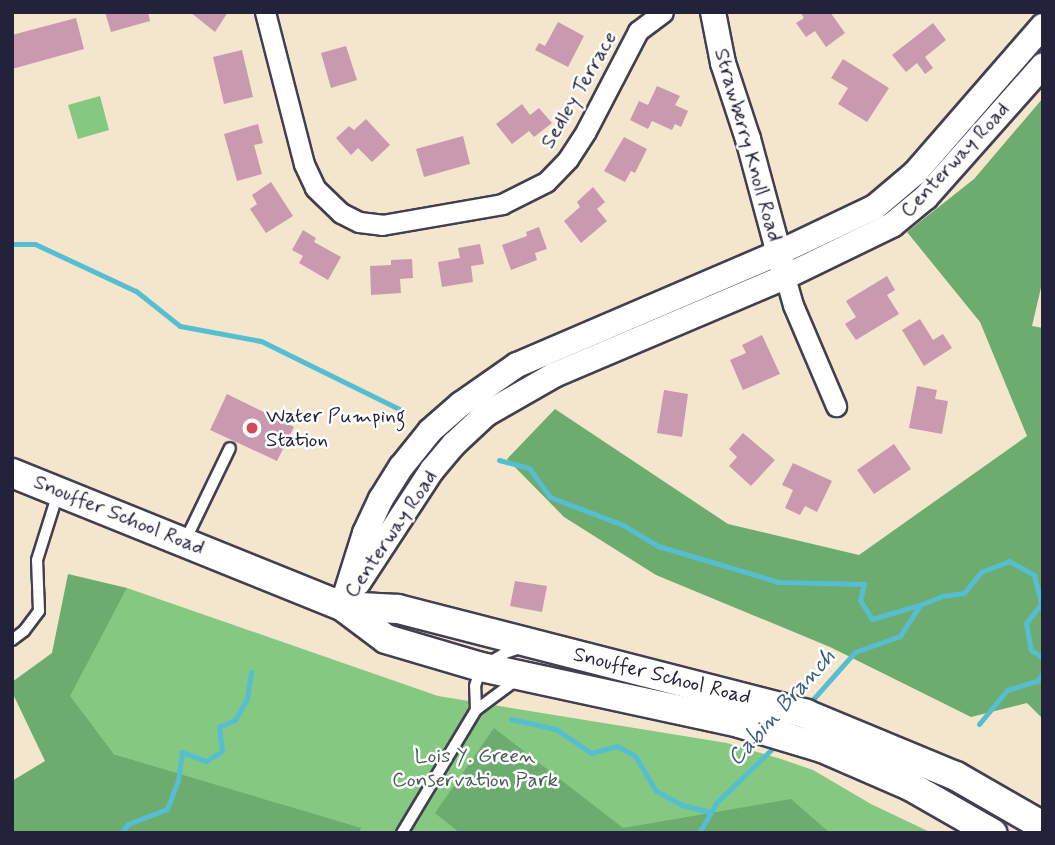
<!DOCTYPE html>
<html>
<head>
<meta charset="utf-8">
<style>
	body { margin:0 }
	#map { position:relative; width:1055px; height:845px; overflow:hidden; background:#f4e6cd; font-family:Mynerve,sans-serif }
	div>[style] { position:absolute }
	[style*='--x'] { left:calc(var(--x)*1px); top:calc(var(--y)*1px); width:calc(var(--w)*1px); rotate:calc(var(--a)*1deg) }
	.green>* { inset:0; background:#85c881 }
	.forest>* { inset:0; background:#6cac6f }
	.stream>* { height:5px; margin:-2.5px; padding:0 2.5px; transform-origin:2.5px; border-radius:2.5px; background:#55bed1 }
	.building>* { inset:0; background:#c999b0 }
	.roads { filter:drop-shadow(2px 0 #423f51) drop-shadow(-2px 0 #423f51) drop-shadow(0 2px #423f51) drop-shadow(0 -2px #423f51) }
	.service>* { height:10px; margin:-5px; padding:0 5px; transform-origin:5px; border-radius:5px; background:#fff }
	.minor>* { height:19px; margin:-9.5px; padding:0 9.5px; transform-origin:9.5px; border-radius:9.5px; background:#fff }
	.tertiary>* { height:24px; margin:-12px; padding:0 12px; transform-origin:12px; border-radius:12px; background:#fff }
	.secondary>* { height:28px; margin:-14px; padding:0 14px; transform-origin:14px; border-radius:14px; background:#fff }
	.dots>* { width:19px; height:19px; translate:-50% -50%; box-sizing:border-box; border:4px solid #fff; border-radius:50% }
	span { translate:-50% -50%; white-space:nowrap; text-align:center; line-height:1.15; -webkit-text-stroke:5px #fff; paint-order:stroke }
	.street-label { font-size:21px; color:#22223b }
	.poi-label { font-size:21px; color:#22223b }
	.left { translate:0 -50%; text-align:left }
	.park-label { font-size:21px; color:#455c54 }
	.water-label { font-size:23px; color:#366077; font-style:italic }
	.frame { position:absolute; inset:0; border:14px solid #22223b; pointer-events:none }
</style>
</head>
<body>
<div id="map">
	<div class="green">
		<div style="clip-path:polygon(100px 96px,109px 130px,78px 139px,68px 105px)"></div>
		<div style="clip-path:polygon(127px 588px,438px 696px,727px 743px,781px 759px,813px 770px,871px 804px,932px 833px,52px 833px,280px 804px,114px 754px,69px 696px)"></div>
	</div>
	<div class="forest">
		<div style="clip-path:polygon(1043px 98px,1043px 279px,1032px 326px,1043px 328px,1043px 719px,1027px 703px,971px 717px,830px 647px,656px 575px,564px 517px,507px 459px,555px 409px,728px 524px,859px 555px,1027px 436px,980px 322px,907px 232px,974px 179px)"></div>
		<div style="clip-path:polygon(68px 574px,127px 588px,70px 696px,114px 754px,361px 828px,359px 833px,12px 833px,12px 781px,45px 761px,12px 692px,12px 682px,52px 653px)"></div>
		<div style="clip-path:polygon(494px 728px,623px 828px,791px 799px,830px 833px,460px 833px,435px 813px)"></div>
	</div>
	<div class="stream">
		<div style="--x:12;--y:244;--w:23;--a:0"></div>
		<div style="--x:35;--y:244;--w:111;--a:25"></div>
		<div style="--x:136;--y:291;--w:56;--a:38.5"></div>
		<div style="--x:180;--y:326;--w:82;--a:10.5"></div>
		<div style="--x:261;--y:341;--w:154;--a:26.2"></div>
		<div style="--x:499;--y:460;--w:31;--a:15"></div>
		<div style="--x:529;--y:468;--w:36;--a:54"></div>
		<div style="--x:550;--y:497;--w:78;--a:21"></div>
		<div style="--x:623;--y:525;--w:41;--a:31"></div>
		<div style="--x:658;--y:546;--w:126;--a:16.6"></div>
		<div style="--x:779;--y:582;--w:85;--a:1.3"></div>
		<div style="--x:864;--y:584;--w:16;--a:104"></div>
		<div style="--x:860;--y:600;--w:22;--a:58"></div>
		<div style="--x:872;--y:619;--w:50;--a:-16.3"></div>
		<div style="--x:807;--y:706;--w:72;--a:-48.4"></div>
		<div style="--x:855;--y:652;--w:48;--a:-19.6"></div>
		<div style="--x:900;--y:636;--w:37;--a:-57"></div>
		<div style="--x:920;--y:605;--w:24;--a:-22"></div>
		<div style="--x:942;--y:596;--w:22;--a:-8"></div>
		<div style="--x:964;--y:593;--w:27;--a:-51"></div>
		<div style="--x:981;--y:572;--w:30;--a:-21"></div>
		<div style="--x:1009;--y:561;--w:29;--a:29"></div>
		<div style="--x:1034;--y:575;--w:30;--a:76"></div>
		<div style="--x:1041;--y:604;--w:24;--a:128"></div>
		<div style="--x:1026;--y:623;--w:27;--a:80"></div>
		<div style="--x:1031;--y:650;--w:14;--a:34"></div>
		<div style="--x:511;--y:719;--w:46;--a:12.5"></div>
		<div style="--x:556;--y:729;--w:42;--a:34.4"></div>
		<div style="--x:591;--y:753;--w:27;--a:-15"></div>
		<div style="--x:617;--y:746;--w:21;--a:29"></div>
		<div style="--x:635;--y:756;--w:41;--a:59"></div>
		<div style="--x:656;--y:791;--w:30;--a:28"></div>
		<div style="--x:682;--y:805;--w:30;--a:14"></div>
		<div style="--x:979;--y:724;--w:44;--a:-50.5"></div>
		<div style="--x:1007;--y:690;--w:31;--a:-17"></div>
		<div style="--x:1037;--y:681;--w:10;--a:-53"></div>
		<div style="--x:121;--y:833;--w:11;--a:-52"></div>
		<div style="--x:128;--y:824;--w:42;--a:-21"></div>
		<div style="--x:167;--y:809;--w:31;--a:-69"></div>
		<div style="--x:178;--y:780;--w:28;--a:-82"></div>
		<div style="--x:182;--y:752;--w:26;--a:21"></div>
		<div style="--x:206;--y:761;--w:19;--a:-32"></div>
		<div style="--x:222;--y:751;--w:24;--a:-97"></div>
		<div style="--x:219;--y:727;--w:17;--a:-24"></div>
		<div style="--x:235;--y:720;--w:25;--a:-61"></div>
		<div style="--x:247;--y:698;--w:26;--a:-81"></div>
		<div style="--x:699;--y:833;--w:34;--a:-60"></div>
		<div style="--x:716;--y:803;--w:85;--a:-44"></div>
	</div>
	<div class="building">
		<div style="clip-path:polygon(105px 12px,148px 12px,150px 21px,111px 32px)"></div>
		<div style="clip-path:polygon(190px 12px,228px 12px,215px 32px)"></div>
		<div style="clip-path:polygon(800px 12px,830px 12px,845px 33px,826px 47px,815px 31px,806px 37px,796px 23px,804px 18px)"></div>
		<div style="clip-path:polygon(76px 18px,84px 49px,12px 69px,12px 35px)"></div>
		<div style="clip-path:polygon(558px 22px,584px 36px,568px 67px,535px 50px,539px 43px,545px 46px)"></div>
		<div style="clip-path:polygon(933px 23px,946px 40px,925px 57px,933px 68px,925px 74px,917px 63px,906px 72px,892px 55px)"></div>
		<div style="clip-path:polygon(346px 46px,357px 80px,331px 88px,321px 53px)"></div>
		<div style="clip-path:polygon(242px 50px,253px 97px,224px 104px,213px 57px)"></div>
		<div style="clip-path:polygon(843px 59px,889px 88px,867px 122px,838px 104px,848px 88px,831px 78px)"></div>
		<div style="clip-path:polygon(657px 86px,680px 96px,675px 105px,688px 111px,681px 127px,675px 124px,672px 130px,652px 121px,648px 129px,630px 120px,639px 101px,648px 105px)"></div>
		<div style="clip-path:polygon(522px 104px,530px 115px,539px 108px,552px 123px,534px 137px,529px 131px,512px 144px,496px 124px)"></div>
		<div style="clip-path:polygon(366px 119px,390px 145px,372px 162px,358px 148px,351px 155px,336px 138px,349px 126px,354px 130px)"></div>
		<div style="clip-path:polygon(258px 124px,263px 143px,254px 145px,262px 174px,237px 181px,224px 134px)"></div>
		<div style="clip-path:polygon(463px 136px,470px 164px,424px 177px,416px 149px)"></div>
		<div style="clip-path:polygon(624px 137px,647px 149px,635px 173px,631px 171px,625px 182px,604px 171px)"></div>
		<div style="clip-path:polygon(271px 182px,293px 216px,266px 233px,250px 209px,257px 204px,252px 195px)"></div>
		<div style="clip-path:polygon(593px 187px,605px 202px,597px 209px,607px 221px,581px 243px,564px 221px,580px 207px,577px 202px)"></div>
		<div style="clip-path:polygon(539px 227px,547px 249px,535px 253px,537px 260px,511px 270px,502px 245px,527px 236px,526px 232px)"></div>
		<div style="clip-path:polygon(303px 230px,316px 238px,314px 242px,341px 257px,328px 280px,299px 263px,303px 256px,292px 250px)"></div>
		<div style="clip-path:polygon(480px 244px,484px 264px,471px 266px,473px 282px,442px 287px,438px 262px,460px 258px,458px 248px)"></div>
		<div style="clip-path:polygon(412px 259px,413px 278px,400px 279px,401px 293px,371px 295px,370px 266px,391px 265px,391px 260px)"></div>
		<div style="clip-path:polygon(887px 276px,895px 290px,887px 295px,899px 314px,856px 340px,845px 324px,856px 317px,846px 301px)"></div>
		<div style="clip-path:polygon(920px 319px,933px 340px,943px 334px,952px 348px,924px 366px,902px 330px)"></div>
		<div style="clip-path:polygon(762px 335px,780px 374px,743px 390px,730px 360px,746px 353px,742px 345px)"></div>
		<div style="clip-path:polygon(917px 386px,937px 390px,935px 399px,948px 401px,942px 434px,909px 428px)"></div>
		<div style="clip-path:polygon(664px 390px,688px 394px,682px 437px,657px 433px)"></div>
		<div style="clip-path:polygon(227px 394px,294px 427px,277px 461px,210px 430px)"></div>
		<div style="clip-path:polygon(743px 433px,775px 460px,751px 486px,729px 466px,737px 457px,729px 449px)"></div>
		<div style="clip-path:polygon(894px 444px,911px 469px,874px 494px,857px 470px)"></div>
		<div style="clip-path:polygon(793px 463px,832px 481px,817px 512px,805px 506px,800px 515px,785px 508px,793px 490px,782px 485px)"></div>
		<div style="clip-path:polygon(515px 581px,547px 586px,542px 612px,510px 606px)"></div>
	</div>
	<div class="roads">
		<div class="service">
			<div style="--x:185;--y:541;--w:103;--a:-64.2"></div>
			<div style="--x:12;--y:640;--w:15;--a:-37"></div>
			<div style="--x:24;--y:631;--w:25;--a:-53"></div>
			<div style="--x:39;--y:611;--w:51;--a:-92.2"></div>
			<div style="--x:37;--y:560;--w:70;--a:-72.6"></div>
			<div style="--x:476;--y:710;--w:24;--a:-92"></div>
			<div style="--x:475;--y:686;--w:20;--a:-72"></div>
			<div style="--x:481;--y:667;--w:28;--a:-30"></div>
			<div style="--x:505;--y:653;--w:16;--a:-18"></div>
			<div style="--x:402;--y:833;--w:144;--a:-59"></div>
			<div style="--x:476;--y:710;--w:49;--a:-36.6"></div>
		</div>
		<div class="minor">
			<div style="--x:265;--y:12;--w:157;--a:75.6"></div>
			<div style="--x:304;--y:164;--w:26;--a:65"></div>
			<div style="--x:315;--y:188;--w:36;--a:44"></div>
			<div style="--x:341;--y:213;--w:20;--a:27"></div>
			<div style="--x:359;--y:222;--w:23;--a:7"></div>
			<div style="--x:382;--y:225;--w:122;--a:-9.9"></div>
			<div style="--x:502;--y:204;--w:49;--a:-26.6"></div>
			<div style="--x:546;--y:182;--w:32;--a:-46"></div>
			<div style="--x:568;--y:159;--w:33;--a:-57"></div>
			<div style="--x:586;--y:131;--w:113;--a:-62.5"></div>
			<div style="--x:638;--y:31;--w:31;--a:-37"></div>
			<div style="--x:785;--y:277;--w:29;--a:74"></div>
			<div style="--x:793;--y:305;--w:110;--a:66.9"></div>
		</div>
		<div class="tertiary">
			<div style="--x:713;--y:12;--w:52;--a:78.9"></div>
			<div style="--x:723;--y:63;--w:80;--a:71.8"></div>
			<div style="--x:748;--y:139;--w:135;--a:74.9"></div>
			<div style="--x:358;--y:583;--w:135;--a:-56.8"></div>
			<div style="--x:432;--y:470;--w:34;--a:-50"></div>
			<div style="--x:454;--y:444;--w:44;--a:-43.2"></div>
			<div style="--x:486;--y:414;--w:78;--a:-29.8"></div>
			<div style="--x:554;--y:375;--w:251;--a:-23"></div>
			<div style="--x:785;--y:277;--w:119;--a:-25.9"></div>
			<div style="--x:892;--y:225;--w:44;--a:-39.5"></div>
			<div style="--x:926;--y:197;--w:176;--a:-48.4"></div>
			<div style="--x:342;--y:606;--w:77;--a:-72.5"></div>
			<div style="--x:365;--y:533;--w:38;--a:-65"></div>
			<div style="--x:381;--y:499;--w:39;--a:-58"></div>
			<div style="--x:402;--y:466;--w:45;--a:-51.3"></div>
			<div style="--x:430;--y:431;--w:41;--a:-41.1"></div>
			<div style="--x:461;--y:404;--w:68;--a:-34.9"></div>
			<div style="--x:517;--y:365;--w:284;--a:-23.2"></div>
			<div style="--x:778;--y:253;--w:107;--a:-25.4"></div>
			<div style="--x:875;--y:207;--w:52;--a:-40.4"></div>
			<div style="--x:915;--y:173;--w:195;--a:-49"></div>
		</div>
		<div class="secondary">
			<div style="--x:12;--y:473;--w:356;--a:22"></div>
			<div style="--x:342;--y:606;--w:55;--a:36.9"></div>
			<div style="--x:386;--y:639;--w:99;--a:16.4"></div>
			<div style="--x:481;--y:667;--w:264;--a:12.2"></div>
			<div style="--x:739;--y:723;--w:87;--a:16.8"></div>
			<div style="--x:822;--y:748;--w:96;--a:23.4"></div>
			<div style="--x:910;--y:786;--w:95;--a:29.8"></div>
			<div style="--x:342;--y:606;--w:56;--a:3.1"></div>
			<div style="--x:398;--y:609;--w:421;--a:14.4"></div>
			<div style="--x:806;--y:714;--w:162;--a:22.5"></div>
			<div style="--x:956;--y:776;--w:100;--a:29.9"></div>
		</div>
	</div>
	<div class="dots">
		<div style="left:252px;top:428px;background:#d1495b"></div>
	</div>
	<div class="street-label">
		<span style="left:579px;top:90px;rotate:-60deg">Sedley Terrace</span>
		<span style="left:748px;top:145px;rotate:74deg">Strawberry Knoll Road</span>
		<span style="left:955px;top:160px;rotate:-47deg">Centerway Road</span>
		<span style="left:119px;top:515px;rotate:22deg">Snouffer School Road</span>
		<span style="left:391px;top:534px;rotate:-56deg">Centerway Road</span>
		<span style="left:662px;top:676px;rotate:14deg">Snouffer School Road</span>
	</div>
	<div class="poi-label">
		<span class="left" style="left:266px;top:428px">Water Pumping<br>Station</span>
	</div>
	<div class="park-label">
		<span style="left:475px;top:768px">Lois Y. Green<br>Conservation Park</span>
	</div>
	<div class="water-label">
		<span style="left:782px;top:708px;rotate:-48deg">Cabin Branch</span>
	</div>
	<div class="frame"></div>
</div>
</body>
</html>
